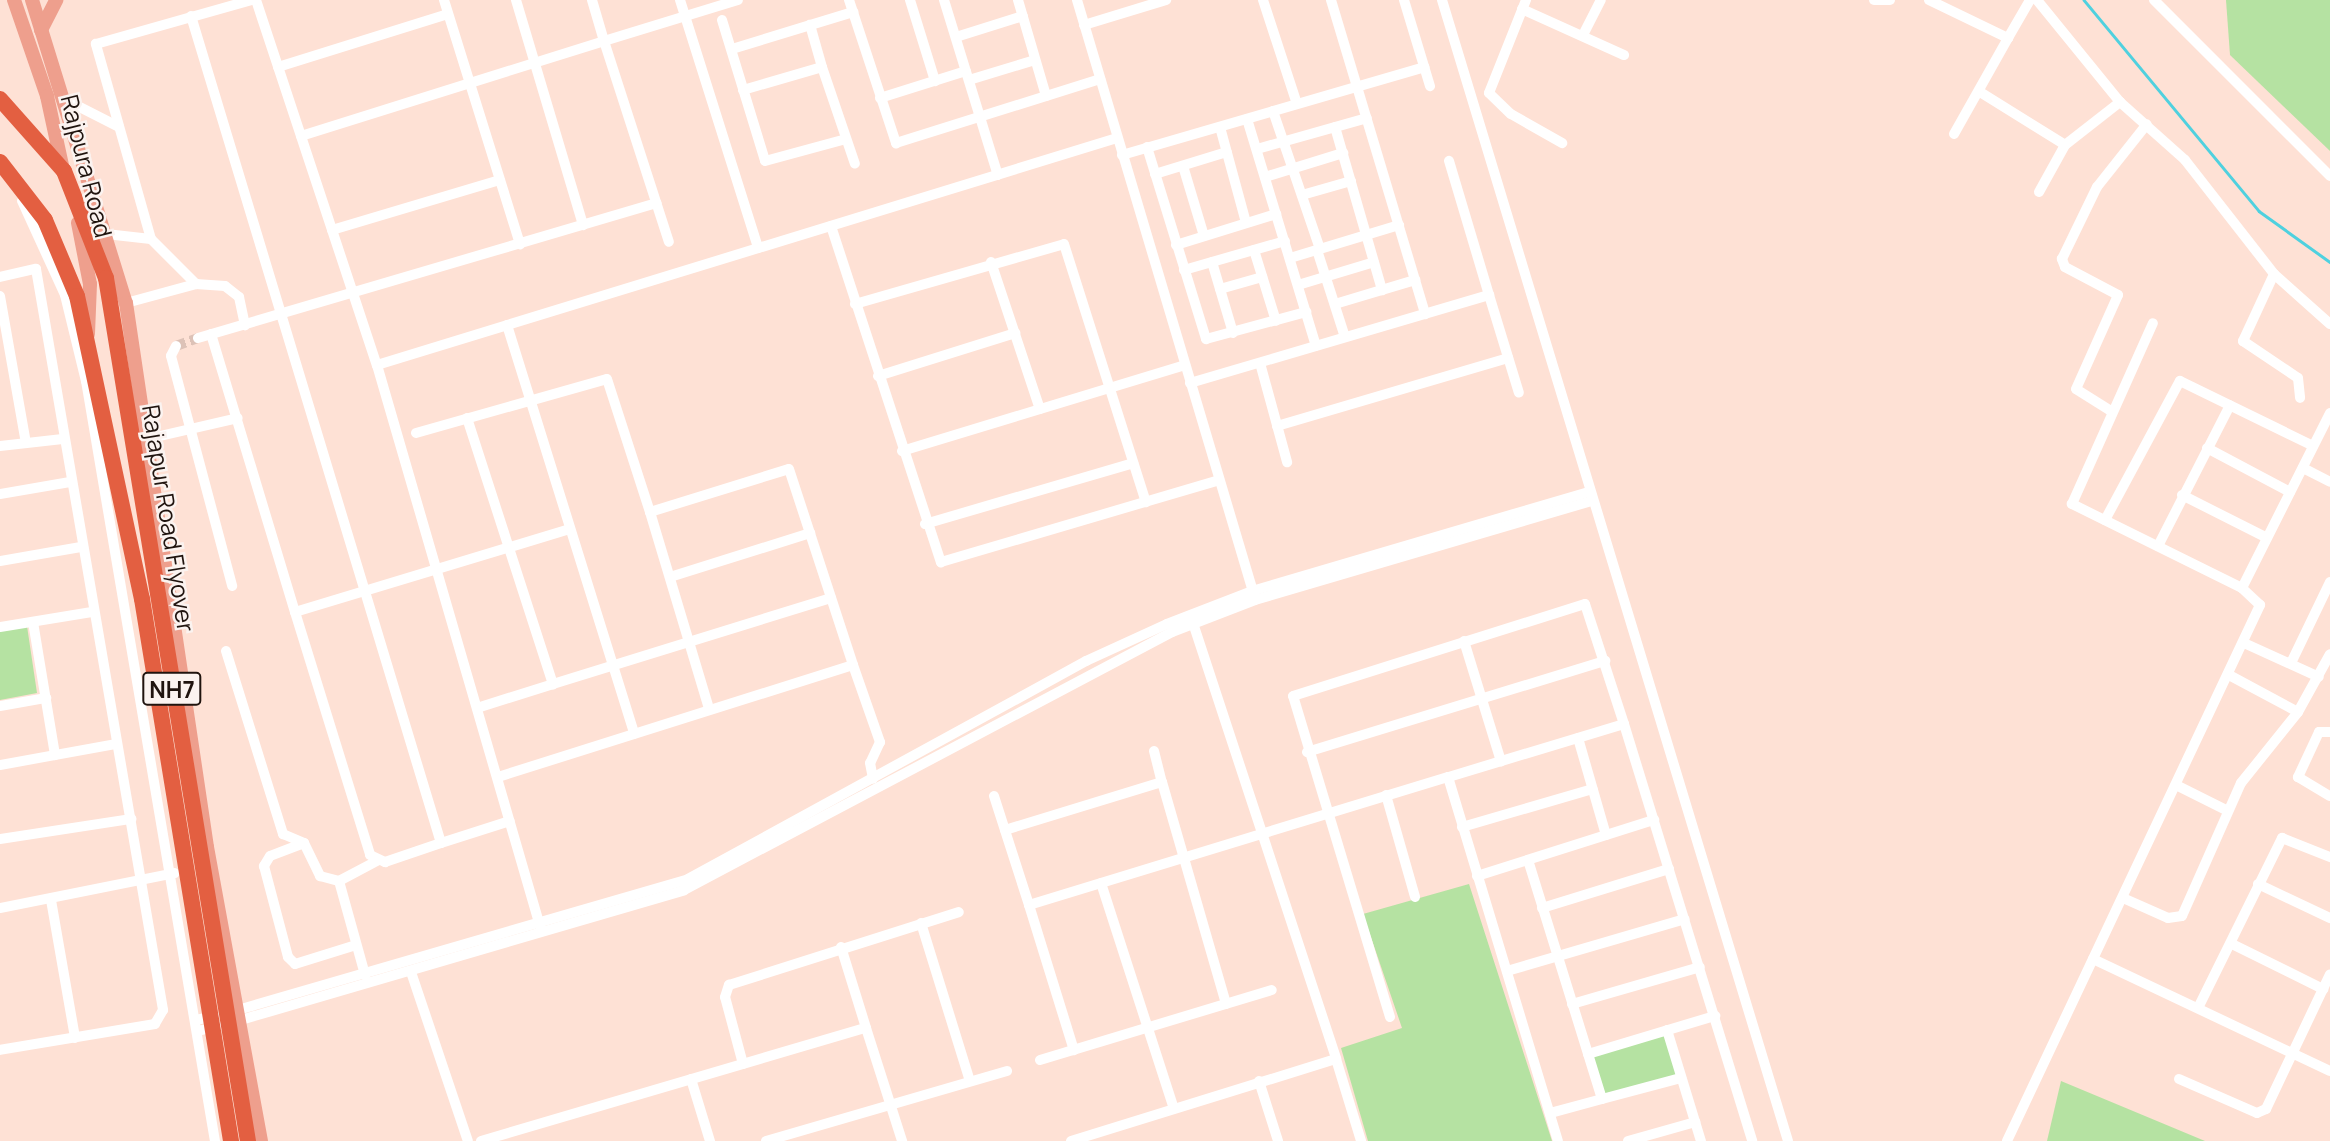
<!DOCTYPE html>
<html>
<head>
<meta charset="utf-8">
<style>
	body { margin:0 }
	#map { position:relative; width:2330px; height:1141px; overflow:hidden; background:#fee1d5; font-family:Manrope,sans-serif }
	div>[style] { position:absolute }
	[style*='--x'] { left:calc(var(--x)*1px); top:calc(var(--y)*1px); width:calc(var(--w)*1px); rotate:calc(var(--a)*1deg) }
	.green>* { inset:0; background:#b5e2a2 }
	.stream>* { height:2.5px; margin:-1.25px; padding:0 1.25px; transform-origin:1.25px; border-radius:1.25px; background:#4fd1df }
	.minor-tunnel>* { height:10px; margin-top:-5px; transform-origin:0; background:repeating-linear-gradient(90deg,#ddc2b7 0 10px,transparent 0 15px) }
	.minor>* { height:10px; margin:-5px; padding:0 5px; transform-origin:5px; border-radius:5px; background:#fff }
	.major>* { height:14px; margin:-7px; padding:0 7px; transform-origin:7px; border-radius:7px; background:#ee9f8d }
	.highway>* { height:16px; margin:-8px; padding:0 8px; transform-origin:8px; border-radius:8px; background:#e35f41 }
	span { translate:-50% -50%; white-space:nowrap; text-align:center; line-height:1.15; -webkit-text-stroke:5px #fbf3f0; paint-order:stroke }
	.shield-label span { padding:2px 5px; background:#fbf3f0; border:2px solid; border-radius:5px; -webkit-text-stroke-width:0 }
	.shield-label { font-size:23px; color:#20140f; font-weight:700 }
	.street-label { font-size:24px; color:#20140f }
</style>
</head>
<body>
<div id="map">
	<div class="green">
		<div style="clip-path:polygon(2226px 0,2330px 0,2330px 151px,2230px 55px)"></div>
		<div style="clip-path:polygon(27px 626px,37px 693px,0 700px,0 631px)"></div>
		<div style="clip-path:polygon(1469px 884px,1552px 1141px,1368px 1141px,1341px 1048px,1402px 1028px,1363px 914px)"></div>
		<div style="clip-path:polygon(1664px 1035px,1677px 1076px,1604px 1094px,1592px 1056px)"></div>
		<div style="clip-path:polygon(2061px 1081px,2205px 1141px,2047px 1141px)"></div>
	</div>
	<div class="stream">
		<div style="--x:2084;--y:0;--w:274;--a:50.3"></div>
		<div style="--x:2259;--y:211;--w:87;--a:35.7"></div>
	</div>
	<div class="minor-tunnel">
		<div style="--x:176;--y:346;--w:23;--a:-20"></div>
	</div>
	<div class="minor">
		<div style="--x:256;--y:0;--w:385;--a:71.7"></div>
		<div style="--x:377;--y:365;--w:584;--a:73.8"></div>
		<div style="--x:444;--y:0;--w:256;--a:72.7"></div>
		<div style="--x:516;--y:0;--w:235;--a:73.4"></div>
		<div style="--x:592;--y:0;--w:43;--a:73.7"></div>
		<div style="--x:604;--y:41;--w:140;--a:-17"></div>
		<div style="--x:680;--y:0;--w:260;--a:72.5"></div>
		<div style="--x:849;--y:0;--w:151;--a:71.8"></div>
		<div style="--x:896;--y:143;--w:214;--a:-17.4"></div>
		<div style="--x:910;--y:0;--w:85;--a:72.8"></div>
		<div style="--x:944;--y:0;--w:183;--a:72.9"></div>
		<div style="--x:1018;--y:0;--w:100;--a:73.7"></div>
		<div style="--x:1077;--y:0;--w:621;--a:73.43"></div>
		<div style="--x:1263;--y:0;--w:109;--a:71.9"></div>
		<div style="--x:1331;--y:0;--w:328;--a:73.3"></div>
		<div style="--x:1404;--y:0;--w:90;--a:73.2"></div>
		<div style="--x:1442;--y:0;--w:1192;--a:73.13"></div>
		<div style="--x:1526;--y:0;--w:100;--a:111.7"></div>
		<div style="--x:1489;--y:93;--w:30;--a:44"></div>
		<div style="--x:1511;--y:114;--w:59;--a:29.6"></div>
		<div style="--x:1874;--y:0;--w:16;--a:0"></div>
		<div style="--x:1929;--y:0;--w:88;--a:25.7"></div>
		<div style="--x:2008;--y:38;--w:44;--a:-59.9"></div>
		<div style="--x:2037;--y:0;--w:132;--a:50.9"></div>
		<div style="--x:2120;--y:102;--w:87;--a:41.7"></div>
		<div style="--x:2185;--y:160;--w:145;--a:52"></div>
		<div style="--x:2274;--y:274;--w:75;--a:41.8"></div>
		<div style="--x:2154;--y:0;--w:249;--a:45"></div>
		<div style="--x:1522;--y:9;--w:112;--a:24.3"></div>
		<div style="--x:191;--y:16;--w:864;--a:73.18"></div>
		<div style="--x:441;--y:843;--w:72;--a:-17.7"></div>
		<div style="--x:722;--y:20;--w:147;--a:73"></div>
		<div style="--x:765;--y:161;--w:84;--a:-15.2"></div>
		<div style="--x:1084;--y:25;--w:86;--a:-17"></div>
		<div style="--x:1583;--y:35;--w:39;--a:-63"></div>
		<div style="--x:956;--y:37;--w:70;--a:-17.4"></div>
		<div style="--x:732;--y:49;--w:127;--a:-17"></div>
		<div style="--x:278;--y:67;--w:178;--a:-17.3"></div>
		<div style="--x:822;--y:67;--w:102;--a:71.2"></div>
		<div style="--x:969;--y:80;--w:69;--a:-16.9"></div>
		<div style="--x:743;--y:90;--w:82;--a:-16.2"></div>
		<div style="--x:822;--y:67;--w:44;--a:-105.9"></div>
		<div style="--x:1980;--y:92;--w:100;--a:31.9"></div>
		<div style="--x:62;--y:98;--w:64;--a:27"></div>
		<div style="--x:880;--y:98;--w:90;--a:-17.4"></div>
		<div style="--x:1273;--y:111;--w:146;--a:71.2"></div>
		<div style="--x:1247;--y:119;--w:237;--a:73.1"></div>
		<div style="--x:1220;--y:127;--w:99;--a:74.8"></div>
		<div style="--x:1335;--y:127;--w:170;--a:73.9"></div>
		<div style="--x:1954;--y:134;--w:110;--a:-60.6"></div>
		<div style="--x:301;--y:136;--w:318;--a:-17.4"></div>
		<div style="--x:604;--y:41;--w:211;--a:72.1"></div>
		<div style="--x:1147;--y:147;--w:201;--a:72.9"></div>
		<div style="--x:1206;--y:339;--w:104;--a:-15.1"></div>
		<div style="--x:1257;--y:149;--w:114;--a:-15.7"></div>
		<div style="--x:1122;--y:155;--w:315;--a:-16.2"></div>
		<div style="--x:1183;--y:166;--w:73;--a:73.3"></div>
		<div style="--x:1155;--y:174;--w:75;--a:-17"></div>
		<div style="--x:1265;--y:177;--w:82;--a:-17.1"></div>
		<div style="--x:2039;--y:192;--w:54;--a:-61"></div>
		<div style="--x:2065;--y:145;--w:70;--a:-38"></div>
		<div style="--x:1302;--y:195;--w:51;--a:-15.9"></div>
		<div style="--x:22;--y:201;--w:103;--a:65.4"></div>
		<div style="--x:65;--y:295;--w:89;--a:76.3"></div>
		<div style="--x:86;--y:381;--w:771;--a:80.37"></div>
		<div style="--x:831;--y:226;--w:354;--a:71.9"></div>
		<div style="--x:941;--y:562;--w:290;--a:-16.4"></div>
		<div style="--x:332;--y:230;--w:175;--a:-16.6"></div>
		<div style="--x:106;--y:234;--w:45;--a:6.3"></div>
		<div style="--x:151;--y:239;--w:64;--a:45"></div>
		<div style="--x:151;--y:239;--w:203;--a:-105.8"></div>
		<div style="--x:96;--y:44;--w:161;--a:-15.8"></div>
		<div style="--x:1176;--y:245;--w:105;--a:-17.2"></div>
		<div style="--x:1254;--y:250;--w:74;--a:72.8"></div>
		<div style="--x:1317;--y:250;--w:91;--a:72.2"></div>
		<div style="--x:1290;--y:258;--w:114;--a:-16.8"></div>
		<div style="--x:991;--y:262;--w:155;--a:71.6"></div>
		<div style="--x:1212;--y:262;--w:74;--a:73.5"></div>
		<div style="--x:1184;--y:270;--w:105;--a:-16"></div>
		<div style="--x:2274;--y:274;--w:74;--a:114.8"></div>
		<div style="--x:2243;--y:341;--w:66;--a:33.9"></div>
		<div style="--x:2298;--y:378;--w:20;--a:84"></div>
		<div style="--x:0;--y:277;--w:37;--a:-13"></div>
		<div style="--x:36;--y:269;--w:752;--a:80.27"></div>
		<div style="--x:163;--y:1010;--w:16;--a:120"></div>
		<div style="--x:155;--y:1024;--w:157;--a:170.5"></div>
		<div style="--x:1298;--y:285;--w:79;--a:-16.8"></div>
		<div style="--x:1220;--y:289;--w:44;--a:-15.9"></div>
		<div style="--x:1489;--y:295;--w:102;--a:73"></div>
		<div style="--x:0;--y:296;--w:149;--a:80"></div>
		<div style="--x:126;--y:303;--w:73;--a:-15.2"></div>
		<div style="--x:196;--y:284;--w:29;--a:4"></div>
		<div style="--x:225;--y:286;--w:18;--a:38"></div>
		<div style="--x:239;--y:297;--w:29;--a:78"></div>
		<div style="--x:855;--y:304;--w:217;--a:-16"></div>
		<div style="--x:1064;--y:244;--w:271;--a:72.4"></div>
		<div style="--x:1335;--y:304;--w:84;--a:-16.7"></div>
		<div style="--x:507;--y:325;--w:428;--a:72.7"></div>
		<div style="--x:211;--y:334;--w:290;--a:73.2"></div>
		<div style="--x:295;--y:612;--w:287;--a:-16.8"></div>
		<div style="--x:198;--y:338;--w:478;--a:-16.4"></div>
		<div style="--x:176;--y:346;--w:11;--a:117"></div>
		<div style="--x:171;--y:356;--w:238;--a:75.1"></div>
		<div style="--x:1260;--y:363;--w:103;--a:74.7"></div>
		<div style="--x:377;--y:365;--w:774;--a:-17.05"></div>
		<div style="--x:878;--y:376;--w:144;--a:-17.4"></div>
		<div style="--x:1190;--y:383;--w:312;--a:-16.4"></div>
		<div style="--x:1489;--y:295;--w:140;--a:-106.6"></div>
		<div style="--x:2111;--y:411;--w:41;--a:-147.8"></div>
		<div style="--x:2076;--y:389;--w:103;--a:-65.9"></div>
		<div style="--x:2118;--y:295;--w:60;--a:-152.2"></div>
		<div style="--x:2065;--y:267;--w:9;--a:-111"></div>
		<div style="--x:2062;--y:259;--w:80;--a:-64.1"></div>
		<div style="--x:2097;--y:187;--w:80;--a:-51.6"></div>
		<div style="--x:467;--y:418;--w:280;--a:72.1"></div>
		<div style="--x:553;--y:684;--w:291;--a:-17.2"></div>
		<div style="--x:1277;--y:426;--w:241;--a:-16.4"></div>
		<div style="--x:416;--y:433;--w:198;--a:-15.8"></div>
		<div style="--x:607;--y:379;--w:140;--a:72.1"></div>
		<div style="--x:650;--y:512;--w:145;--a:-17.2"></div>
		<div style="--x:789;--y:469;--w:206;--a:71.9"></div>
		<div style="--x:853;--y:665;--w:373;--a:162.5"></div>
		<div style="--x:147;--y:439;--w:93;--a:-13"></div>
		<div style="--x:0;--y:446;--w:63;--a:-6.3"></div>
		<div style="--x:2207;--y:448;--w:94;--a:27.9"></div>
		<div style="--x:902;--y:451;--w:296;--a:-16.9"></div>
		<div style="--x:2303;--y:468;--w:30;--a:27"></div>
		<div style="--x:0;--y:494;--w:71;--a:-9.7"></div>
		<div style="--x:2182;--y:495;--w:95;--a:26.8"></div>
		<div style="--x:650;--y:512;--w:206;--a:73.3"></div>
		<div style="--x:2105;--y:520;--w:158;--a:-61.7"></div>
		<div style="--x:2180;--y:381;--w:148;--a:26"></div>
		<div style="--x:925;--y:524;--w:217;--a:-16.3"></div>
		<div style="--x:2158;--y:546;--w:158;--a:-62.9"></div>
		<div style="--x:0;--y:561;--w:82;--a:-9.8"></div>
		<div style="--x:670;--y:577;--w:147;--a:-17.4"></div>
		<div style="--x:2242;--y:588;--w:196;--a:-63.3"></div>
		<div style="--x:295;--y:612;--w:254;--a:72.8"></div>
		<div style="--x:370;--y:855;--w:17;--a:25"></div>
		<div style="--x:385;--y:862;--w:59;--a:-18.7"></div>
		<div style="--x:1192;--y:620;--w:462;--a:71.8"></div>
		<div style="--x:33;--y:622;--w:135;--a:80.6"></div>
		<div style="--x:0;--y:627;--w:93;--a:-9.3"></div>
		<div style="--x:1464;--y:641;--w:126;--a:72.9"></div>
		<div style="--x:2244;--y:643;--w:82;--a:24.4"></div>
		<div style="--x:226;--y:651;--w:192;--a:72.7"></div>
		<div style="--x:283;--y:834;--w:23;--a:23"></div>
		<div style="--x:304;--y:843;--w:37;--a:64"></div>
		<div style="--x:320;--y:876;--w:20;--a:15"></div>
		<div style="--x:339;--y:881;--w:98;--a:74.5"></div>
		<div style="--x:2291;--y:663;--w:90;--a:-64.3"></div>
		<div style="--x:853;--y:665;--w:82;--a:70.7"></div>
		<div style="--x:880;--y:742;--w:23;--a:115"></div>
		<div style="--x:870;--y:763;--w:16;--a:79"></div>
		<div style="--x:2229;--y:675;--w:78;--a:28.2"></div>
		<div style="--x:2298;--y:712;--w:66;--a:-61.1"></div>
		<div style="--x:0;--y:706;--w:47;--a:-9.9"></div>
		<div style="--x:477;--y:708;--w:80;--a:-17.5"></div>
		<div style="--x:1624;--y:724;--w:436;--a:72.9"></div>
		<div style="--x:2330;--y:732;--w:11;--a:180"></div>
		<div style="--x:2319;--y:732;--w:50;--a:115"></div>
		<div style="--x:2298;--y:777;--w:37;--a:31"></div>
		<div style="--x:1578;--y:738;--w:101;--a:73.9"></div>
		<div style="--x:1154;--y:751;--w:32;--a:76"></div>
		<div style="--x:1307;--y:752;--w:312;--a:-17"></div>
		<div style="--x:0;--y:765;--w:117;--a:-10.3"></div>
		<div style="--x:2176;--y:785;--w:56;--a:26.6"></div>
		<div style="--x:1386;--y:795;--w:106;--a:74.1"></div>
		<div style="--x:994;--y:796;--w:114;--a:72.2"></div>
		<div style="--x:1029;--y:905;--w:438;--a:-17"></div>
		<div style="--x:1462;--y:827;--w:136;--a:-16.2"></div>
		<div style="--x:1005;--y:830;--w:164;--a:-17"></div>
		<div style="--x:1162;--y:782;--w:231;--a:73.9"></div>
		<div style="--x:0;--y:839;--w:133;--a:-8.7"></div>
		<div style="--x:304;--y:843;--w:36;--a:159"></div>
		<div style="--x:270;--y:856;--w:12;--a:121"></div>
		<div style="--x:264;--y:866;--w:94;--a:75.2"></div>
		<div style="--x:288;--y:957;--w:10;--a:45"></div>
		<div style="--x:295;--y:964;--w:64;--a:-17.3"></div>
		<div style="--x:1528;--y:860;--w:250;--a:72.8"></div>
		<div style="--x:1602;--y:1099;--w:54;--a:164.9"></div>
		<div style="--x:1477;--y:876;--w:186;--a:-17.6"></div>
		<div style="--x:339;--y:881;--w:43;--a:-27.8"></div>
		<div style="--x:1101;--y:883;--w:237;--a:72.1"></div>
		<div style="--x:2258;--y:884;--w:80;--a:25.3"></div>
		<div style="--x:2123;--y:898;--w:49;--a:24"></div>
		<div style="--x:2168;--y:918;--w:14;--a:-8"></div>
		<div style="--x:2182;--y:916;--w:145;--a:-66.1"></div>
		<div style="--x:2241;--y:783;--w:91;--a:-51.2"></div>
		<div style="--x:51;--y:900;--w:140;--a:80.1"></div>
		<div style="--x:1029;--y:905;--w:152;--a:72.8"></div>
		<div style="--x:0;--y:908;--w:178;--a:-11.3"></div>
		<div style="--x:1542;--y:908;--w:133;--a:-17.1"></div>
		<div style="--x:921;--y:923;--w:165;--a:72.8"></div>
		<div style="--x:2232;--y:944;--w:102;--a:26.3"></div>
		<div style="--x:841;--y:947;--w:85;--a:72.8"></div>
		<div style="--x:2093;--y:959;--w:262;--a:25.3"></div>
		<div style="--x:1507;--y:971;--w:185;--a:-16.3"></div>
		<div style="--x:411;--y:972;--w:178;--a:71.4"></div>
		<div style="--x:1572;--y:1004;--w:133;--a:-16.1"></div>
		<div style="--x:2198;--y:1008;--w:190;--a:-63.7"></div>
		<div style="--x:2282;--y:838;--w:52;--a:21.6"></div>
		<div style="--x:231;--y:1012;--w:476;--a:-16.2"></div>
		<div style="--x:688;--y:879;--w:454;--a:-28.7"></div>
		<div style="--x:1086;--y:661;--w:89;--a:-24.6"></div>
		<div style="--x:1167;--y:624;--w:91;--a:-21.2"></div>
		<div style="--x:1252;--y:591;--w:350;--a:-16.4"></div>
		<div style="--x:1390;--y:1017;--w:335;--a:-106.8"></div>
		<div style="--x:1293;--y:696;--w:306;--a:-17.5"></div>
		<div style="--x:1585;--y:604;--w:126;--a:72"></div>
		<div style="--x:1624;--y:724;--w:184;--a:163.2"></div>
		<div style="--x:1448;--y:777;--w:380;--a:73.2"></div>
		<div style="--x:196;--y:1020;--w:19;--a:-12"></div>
		<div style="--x:234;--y:1022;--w:469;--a:-16.3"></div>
		<div style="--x:684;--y:890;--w:552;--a:-27.86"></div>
		<div style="--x:1172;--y:632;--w:89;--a:-21.1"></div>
		<div style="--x:1255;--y:600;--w:350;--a:-16.4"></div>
		<div style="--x:1667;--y:1030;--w:116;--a:73"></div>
		<div style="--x:198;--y:1031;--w:21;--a:-14"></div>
		<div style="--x:1588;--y:1054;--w:133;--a:-16.7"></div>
		<div style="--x:1040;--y:1060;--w:242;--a:-16.8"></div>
		<div style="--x:743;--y:1064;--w:69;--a:-105"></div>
		<div style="--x:725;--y:997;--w:13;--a:-72"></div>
		<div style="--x:729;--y:985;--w:241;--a:-17.6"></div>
		<div style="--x:691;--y:1079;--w:65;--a:73"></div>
		<div style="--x:2179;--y:1079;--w:85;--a:23.6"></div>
		<div style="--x:2257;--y:1113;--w:10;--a:-24"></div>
		<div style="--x:2266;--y:1109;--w:149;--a:-64.6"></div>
		<div style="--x:1259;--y:1081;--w:63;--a:72.4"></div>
		<div style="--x:1602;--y:1099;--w:82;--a:-14.9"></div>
		<div style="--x:481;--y:1141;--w:401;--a:-16.4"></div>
		<div style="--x:866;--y:1028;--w:119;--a:72.3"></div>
		<div style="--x:766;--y:1141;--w:251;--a:-16.2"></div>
		<div style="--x:1071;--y:1141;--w:277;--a:-17.2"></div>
		<div style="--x:1336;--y:1059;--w:86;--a:73"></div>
		<div style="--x:1628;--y:1141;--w:70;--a:-15.8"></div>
		<div style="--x:2007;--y:1141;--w:593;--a:-64.73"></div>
		<div style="--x:2260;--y:605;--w:25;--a:-137"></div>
		<div style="--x:2242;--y:588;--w:190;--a:-153.7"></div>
		<div style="--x:2072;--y:504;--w:198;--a:-65.9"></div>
	</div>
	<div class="major">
		<div style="--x:14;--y:0;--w:102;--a:71"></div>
		<div style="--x:47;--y:96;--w:76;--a:77.8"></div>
		<div style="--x:32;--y:0;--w:317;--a:72.8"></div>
		<div style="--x:126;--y:303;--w:550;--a:81.53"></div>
		<div style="--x:207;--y:847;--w:299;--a:79.6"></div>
		<div style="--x:41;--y:30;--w:34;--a:-63"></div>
		<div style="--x:78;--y:223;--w:62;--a:78.9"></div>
		<div style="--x:90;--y:284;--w:50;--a:92.3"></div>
	</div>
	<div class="highway">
		<div style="--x:0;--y:99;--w:96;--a:48.4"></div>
		<div style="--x:64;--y:171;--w:115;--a:68.6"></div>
		<div style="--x:106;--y:278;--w:875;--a:80.66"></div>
		<div style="--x:0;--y:162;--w:73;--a:52.2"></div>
		<div style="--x:45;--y:220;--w:82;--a:67.2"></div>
		<div style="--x:77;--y:296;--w:310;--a:77.9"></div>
		<div style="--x:142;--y:599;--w:549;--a:80.67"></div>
	</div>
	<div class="shield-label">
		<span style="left:172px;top:689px">NH7</span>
	</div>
	<div class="street-label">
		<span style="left:87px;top:166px;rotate:76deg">Rajpura Road</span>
		<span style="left:169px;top:518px;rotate:81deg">Rajapur Road Flyover</span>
	</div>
</div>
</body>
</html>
